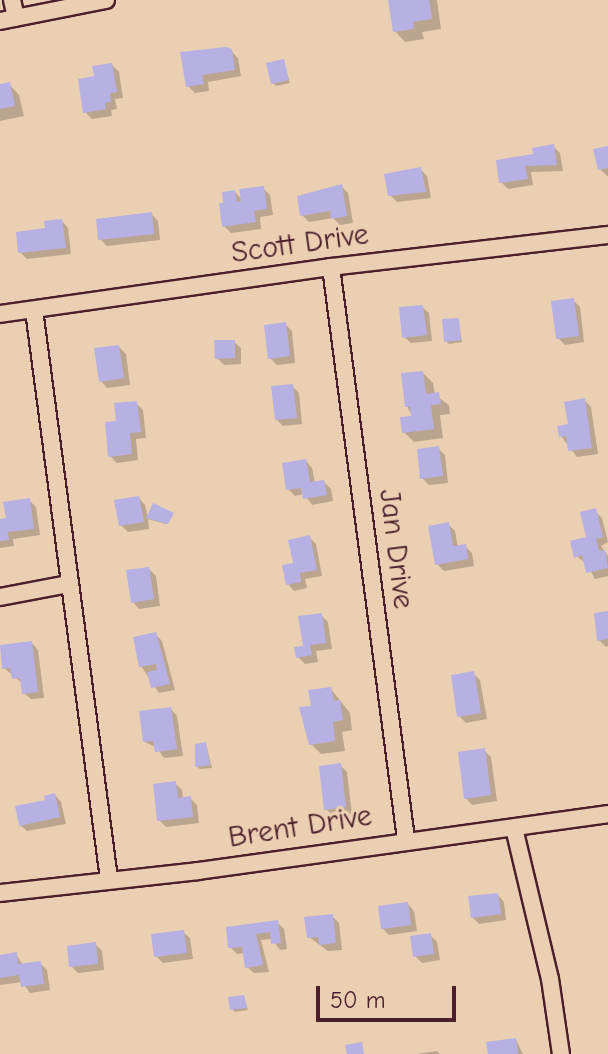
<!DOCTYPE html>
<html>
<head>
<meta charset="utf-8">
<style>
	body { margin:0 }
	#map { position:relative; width:608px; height:1054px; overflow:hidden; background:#ebcfb2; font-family:"Comic Neue",sans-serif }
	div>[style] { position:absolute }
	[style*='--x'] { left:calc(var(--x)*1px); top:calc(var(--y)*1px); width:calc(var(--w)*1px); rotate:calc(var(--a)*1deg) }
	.shadow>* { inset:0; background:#0003 }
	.building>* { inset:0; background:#b7b1e3 }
	.roads { filter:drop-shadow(2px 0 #4a1f2b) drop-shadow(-2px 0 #4a1f2b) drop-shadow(0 2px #4a1f2b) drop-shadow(0 -2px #4a1f2b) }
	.street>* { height:16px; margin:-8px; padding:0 8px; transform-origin:8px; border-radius:8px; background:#ebcfb2 }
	span { translate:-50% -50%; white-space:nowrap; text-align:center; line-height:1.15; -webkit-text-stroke:7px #ebcfb2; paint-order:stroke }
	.street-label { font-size:30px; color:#4a1f2b }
	.scale { position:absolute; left:316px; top:986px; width:140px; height:36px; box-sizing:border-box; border:4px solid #4a1f2b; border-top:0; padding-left:10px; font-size:24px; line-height:28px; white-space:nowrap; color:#4a1f2b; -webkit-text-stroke:6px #ebcfb2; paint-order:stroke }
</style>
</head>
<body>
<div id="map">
	<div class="shadow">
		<div style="clip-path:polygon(390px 0,437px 0,441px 29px,422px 32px,424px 39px,405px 42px,395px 31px)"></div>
		<div style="clip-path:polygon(231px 51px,238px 58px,241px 76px,208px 82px,209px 91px,195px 93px,188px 86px)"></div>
		<div style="clip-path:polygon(283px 62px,290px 83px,276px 86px,273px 83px)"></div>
		<div style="clip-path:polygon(112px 65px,119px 72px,123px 98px,115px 99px,117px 109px,111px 110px,112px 116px,92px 119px,85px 112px,96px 78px)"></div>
		<div style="clip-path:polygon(9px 84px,19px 95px,24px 116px,0 121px,0 86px)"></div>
		<div style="clip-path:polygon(553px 146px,560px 153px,563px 171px,531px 172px,533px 185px,508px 189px,501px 182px)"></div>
		<div style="clip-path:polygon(608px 148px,608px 176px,607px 176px,600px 169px)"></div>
		<div style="clip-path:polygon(420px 169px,427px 176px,431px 198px,397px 202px,390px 195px)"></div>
		<div style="clip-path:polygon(341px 186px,348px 193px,353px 223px,340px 225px,333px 218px,309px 222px,302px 215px)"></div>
		<div style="clip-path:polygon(263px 188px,270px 195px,273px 215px,260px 217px,261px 229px,231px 233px,224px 226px,235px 192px,243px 201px)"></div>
		<div style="clip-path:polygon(151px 214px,158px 221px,160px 240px,107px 246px,100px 239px)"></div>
		<div style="clip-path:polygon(62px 221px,68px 228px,71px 254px,27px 259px,20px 252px)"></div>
		<div style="clip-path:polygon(573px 300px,580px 307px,584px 342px,565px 345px,558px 338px)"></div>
		<div style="clip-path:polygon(422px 307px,429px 313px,432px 341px,411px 343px,404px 337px)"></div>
		<div style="clip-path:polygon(458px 320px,462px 342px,449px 344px,446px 341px)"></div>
		<div style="clip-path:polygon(285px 324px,292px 331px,295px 363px,277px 365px,270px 358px)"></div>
		<div style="clip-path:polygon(234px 342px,241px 348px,241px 364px,224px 365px,217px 358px)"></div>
		<div style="clip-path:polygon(119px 347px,126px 354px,130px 385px,107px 388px,101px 381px)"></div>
		<div style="clip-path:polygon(423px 373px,433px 383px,435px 395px,449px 405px,450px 414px,440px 415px,443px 438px,414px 442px,404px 432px,413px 418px,407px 406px)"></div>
		<div style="clip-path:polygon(292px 386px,299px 393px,302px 424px,283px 426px,277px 420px)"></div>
		<div style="clip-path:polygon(584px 400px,591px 407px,598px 454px,577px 457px,561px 436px)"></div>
		<div style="clip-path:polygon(136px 403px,143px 410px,146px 438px,136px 439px,138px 460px,117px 463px,110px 456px,118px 423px)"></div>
		<div style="clip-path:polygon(438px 448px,445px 455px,448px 483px,429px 485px,422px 478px)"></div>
		<div style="clip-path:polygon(306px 461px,312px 468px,315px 483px,324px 482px,331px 489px,333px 501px,312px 505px,304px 494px,295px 496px,288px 489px)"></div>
		<div style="clip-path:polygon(139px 498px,145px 505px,148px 518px,171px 514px,166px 524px,148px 519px,149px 529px,128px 532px,121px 525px)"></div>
		<div style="clip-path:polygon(29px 500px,36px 507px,40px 535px,13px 539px,14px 546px,0 548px,0 521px,8px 520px)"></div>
		<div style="clip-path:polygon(595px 511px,602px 518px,608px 542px,601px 546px,608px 556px,608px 576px,595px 579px,586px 563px,576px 556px,588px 539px)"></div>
		<div style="clip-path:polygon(448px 524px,455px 531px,458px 548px,465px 546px,472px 553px,474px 566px,444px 571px,437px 564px)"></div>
		<div style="clip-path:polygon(309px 537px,316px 544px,322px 576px,305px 579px,307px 588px,294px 591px,288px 584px)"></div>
		<div style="clip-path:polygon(149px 569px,156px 576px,160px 606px,139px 609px,133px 602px)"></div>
		<div style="clip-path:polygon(608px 613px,608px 646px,606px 647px,599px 640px)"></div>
		<div style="clip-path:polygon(321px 615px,328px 622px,332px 649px,316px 651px,318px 662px,305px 664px,298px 657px)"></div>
		<div style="clip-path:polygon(155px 634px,162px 641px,175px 690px,159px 693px,141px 666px)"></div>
		<div style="clip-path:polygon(32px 643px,38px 650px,44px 698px,31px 699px,24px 693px,23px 684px,4px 668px)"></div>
		<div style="clip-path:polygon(473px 673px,480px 680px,487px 719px,466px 723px,459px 716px)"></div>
		<div style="clip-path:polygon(331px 689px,350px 713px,352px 730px,342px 732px,345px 751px,321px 754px,311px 744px,313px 708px)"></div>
		<div style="clip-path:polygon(171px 709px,177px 716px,183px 756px,164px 758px,157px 748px,145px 742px)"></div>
		<div style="clip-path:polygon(206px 744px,212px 768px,200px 769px,197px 767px)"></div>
		<div style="clip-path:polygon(484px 750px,491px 757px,497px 801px,472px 805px,466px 798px)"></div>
		<div style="clip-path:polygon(340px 765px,347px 772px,352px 814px,333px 816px,326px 809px)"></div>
		<div style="clip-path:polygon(175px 783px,182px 790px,183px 799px,190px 798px,197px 805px,199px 823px,166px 827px,159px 820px)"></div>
		<div style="clip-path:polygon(55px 795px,61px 802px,66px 824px,27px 831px,20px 825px)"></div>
		<div style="clip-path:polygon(498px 895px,504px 902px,506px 920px,479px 924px,472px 917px)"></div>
		<div style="clip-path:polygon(408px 904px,414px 911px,417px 931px,389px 935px,382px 928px)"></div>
		<div style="clip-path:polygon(332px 916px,339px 923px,342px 950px,328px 951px,309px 937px)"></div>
		<div style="clip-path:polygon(277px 922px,284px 929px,287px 949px,280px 950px,272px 939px,261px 940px,269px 972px,254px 973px,247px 967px,245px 953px,237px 954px,230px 947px)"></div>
		<div style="clip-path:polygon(183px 932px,190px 938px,193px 959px,163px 963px,156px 956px)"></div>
		<div style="clip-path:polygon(430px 935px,437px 942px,440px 960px,422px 963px,415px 956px)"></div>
		<div style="clip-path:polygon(95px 944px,102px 951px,104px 970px,78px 973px,71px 966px)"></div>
		<div style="clip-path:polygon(16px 954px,23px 965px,40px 963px,47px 970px,50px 990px,30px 993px,22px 982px,0 985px,0 957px)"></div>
		<div style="clip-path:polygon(244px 997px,248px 1010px,235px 1012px,232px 1009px)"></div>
		<div style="clip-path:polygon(516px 1040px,523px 1054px,490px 1054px)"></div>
		<div style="clip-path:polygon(437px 1051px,440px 1054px,416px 1054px)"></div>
	</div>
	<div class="building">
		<div style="clip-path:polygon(388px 0,429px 0,432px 19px,413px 22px,414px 29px,393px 32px)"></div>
		<div style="clip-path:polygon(226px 47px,232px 49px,235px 70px,202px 75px,204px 84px,186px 87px,180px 52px)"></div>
		<div style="clip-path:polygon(284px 59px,289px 80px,271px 84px,266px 63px)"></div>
		<div style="clip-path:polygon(112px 63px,117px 92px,110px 93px,111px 102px,105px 103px,106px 109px,83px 113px,78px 79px,94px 76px,92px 66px)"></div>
		<div style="clip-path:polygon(10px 82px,15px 106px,0 109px,0 84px)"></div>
		<div style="clip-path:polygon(554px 144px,557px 165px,525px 166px,528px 179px,499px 183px,496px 160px,533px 154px,532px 148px)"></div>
		<div style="clip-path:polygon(608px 146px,608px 168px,598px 170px,593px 149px)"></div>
		<div style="clip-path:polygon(421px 167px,426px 192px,388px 196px,384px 174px)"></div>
		<div style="clip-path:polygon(342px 184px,347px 216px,331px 219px,330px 211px,300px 216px,297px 196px)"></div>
		<div style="clip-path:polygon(264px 186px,267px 209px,254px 211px,256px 222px,222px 227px,219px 203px,223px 203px,222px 192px,235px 190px,237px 202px,241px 201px,239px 189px)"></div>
		<div style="clip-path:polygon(152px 212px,154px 234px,98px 240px,96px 219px)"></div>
		<div style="clip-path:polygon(62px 219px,66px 248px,18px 253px,16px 232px,45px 228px,44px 221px)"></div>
		<div style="clip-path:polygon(574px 298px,579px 336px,556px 339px,551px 301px)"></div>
		<div style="clip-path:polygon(423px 305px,427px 335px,402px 338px,399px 307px)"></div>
		<div style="clip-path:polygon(459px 318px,461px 340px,444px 342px,442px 319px)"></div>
		<div style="clip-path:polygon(286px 322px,290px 356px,268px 359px,264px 325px)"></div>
		<div style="clip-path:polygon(214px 340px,235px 340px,235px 358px,215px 359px)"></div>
		<div style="clip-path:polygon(119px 345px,124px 378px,99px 382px,94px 348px)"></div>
		<div style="clip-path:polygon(423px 371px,426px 394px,439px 392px,441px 404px,431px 405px,434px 429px,402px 433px,400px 417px,411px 416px,410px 407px,405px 407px,401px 373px)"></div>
		<div style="clip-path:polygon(293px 384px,297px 418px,275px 420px,271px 386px)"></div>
		<div style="clip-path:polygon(585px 398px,592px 448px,568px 451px,566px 436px,559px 437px,557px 426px,568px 424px,564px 402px)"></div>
		<div style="clip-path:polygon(137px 401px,141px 432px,130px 433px,132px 454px,108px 457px,105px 422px,116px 421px,114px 403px)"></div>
		<div style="clip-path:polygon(439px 446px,443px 476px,420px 479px,417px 449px)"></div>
		<div style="clip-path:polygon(306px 459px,310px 482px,324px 480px,327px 495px,303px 499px,301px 488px,286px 490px,282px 463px)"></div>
		<div style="clip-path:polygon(139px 496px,144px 522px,119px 526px,114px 500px)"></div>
		<div style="clip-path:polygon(30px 498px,34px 529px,8px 532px,9px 540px,0 541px,0 519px,6px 518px,3px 502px)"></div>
		<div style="clip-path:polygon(153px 503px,174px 513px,168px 524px,146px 518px)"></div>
		<div style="clip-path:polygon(596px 508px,603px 537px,596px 539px,599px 551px,605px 550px,608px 568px,586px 573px,582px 555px,574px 558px,570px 541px,586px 537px,580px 512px)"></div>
		<div style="clip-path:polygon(449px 522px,453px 546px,466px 544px,468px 559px,435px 565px,428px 526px)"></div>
		<div style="clip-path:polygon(310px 535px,317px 570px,300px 573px,301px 582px,286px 585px,282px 565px,293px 563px,288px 540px)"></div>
		<div style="clip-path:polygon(149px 567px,154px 599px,131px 603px,126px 570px)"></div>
		<div style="clip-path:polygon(608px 611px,608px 639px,597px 641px,594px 613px)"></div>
		<div style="clip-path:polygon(322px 613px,326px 643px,310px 645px,312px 655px,296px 658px,294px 647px,303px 646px,298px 616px)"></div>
		<div style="clip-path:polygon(156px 632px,170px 684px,151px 688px,147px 672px,157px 670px,156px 664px,139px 667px,133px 637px)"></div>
		<div style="clip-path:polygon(32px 641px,38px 692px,22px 694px,20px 678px,12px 679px,10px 668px,2px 669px,0 645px)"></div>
		<div style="clip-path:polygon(474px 671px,481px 713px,457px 717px,451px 675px)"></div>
		<div style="clip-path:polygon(331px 687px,334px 701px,340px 700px,343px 720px,333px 722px,335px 741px,309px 745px,299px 707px,311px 706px,308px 690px)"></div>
		<div style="clip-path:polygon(171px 707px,177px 749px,155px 752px,153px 741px,143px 742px,139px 711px)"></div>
		<div style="clip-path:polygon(206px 742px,210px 765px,195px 767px,195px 744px)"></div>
		<div style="clip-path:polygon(485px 748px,491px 795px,464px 799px,458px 752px)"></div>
		<div style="clip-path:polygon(341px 763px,346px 807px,324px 810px,319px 766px)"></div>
		<div style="clip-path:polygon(176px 781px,178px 798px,191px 796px,193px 817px,157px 821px,153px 784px)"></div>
		<div style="clip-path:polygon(55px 793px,60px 817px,19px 826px,15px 806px,45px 800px,44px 796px)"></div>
		<div style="clip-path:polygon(498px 893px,501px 914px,471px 918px,468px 896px)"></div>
		<div style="clip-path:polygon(408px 902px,411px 925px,381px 929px,378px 906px)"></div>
		<div style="clip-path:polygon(333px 914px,336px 943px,319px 945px,318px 937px,307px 938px,304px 917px)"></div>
		<div style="clip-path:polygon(278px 920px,281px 943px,271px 944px,270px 932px,256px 934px,263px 965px,245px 968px,242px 947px,228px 948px,226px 927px)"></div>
		<div style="clip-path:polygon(184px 930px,187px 953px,154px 957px,151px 934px)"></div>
		<div style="clip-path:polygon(431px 933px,434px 954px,413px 957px,410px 936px)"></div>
		<div style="clip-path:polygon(96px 942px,98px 964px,69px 967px,67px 946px)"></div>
		<div style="clip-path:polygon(17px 952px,18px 964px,41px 961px,44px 984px,21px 987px,19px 975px,0 978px,0 955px)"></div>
		<div style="clip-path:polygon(244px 995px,247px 1008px,230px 1010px,228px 997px)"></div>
		<div style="clip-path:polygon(516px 1038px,518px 1054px,488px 1054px,486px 1042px)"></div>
		<div style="clip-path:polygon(362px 1042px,364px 1054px,347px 1054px,345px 1045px)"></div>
	</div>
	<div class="roads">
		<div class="street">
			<div style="--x:12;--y:0;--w:18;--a:77"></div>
			<div style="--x:0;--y:21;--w:108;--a:-11.2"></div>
			<div style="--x:331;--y:267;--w:577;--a:82.53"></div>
			<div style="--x:34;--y:310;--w:574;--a:82.49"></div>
			<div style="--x:0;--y:314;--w:334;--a:-8.1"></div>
			<div style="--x:331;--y:267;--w:279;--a:-6.6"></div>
			<div style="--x:0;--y:597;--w:69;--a:-10.8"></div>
			<div style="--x:514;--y:828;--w:155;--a:76.6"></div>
			<div style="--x:550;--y:979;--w:76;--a:81.7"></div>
			<div style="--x:0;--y:893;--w:199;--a:-6.3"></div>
			<div style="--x:198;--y:871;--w:414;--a:-7.9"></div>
		</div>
	</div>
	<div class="street-label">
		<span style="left:300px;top:244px;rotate:-8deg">Scott Drive</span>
		<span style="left:396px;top:549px;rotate:83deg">Jan Drive</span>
		<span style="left:300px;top:827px;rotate:-9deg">Brent Drive</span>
	</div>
	<div class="scale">50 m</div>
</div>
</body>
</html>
